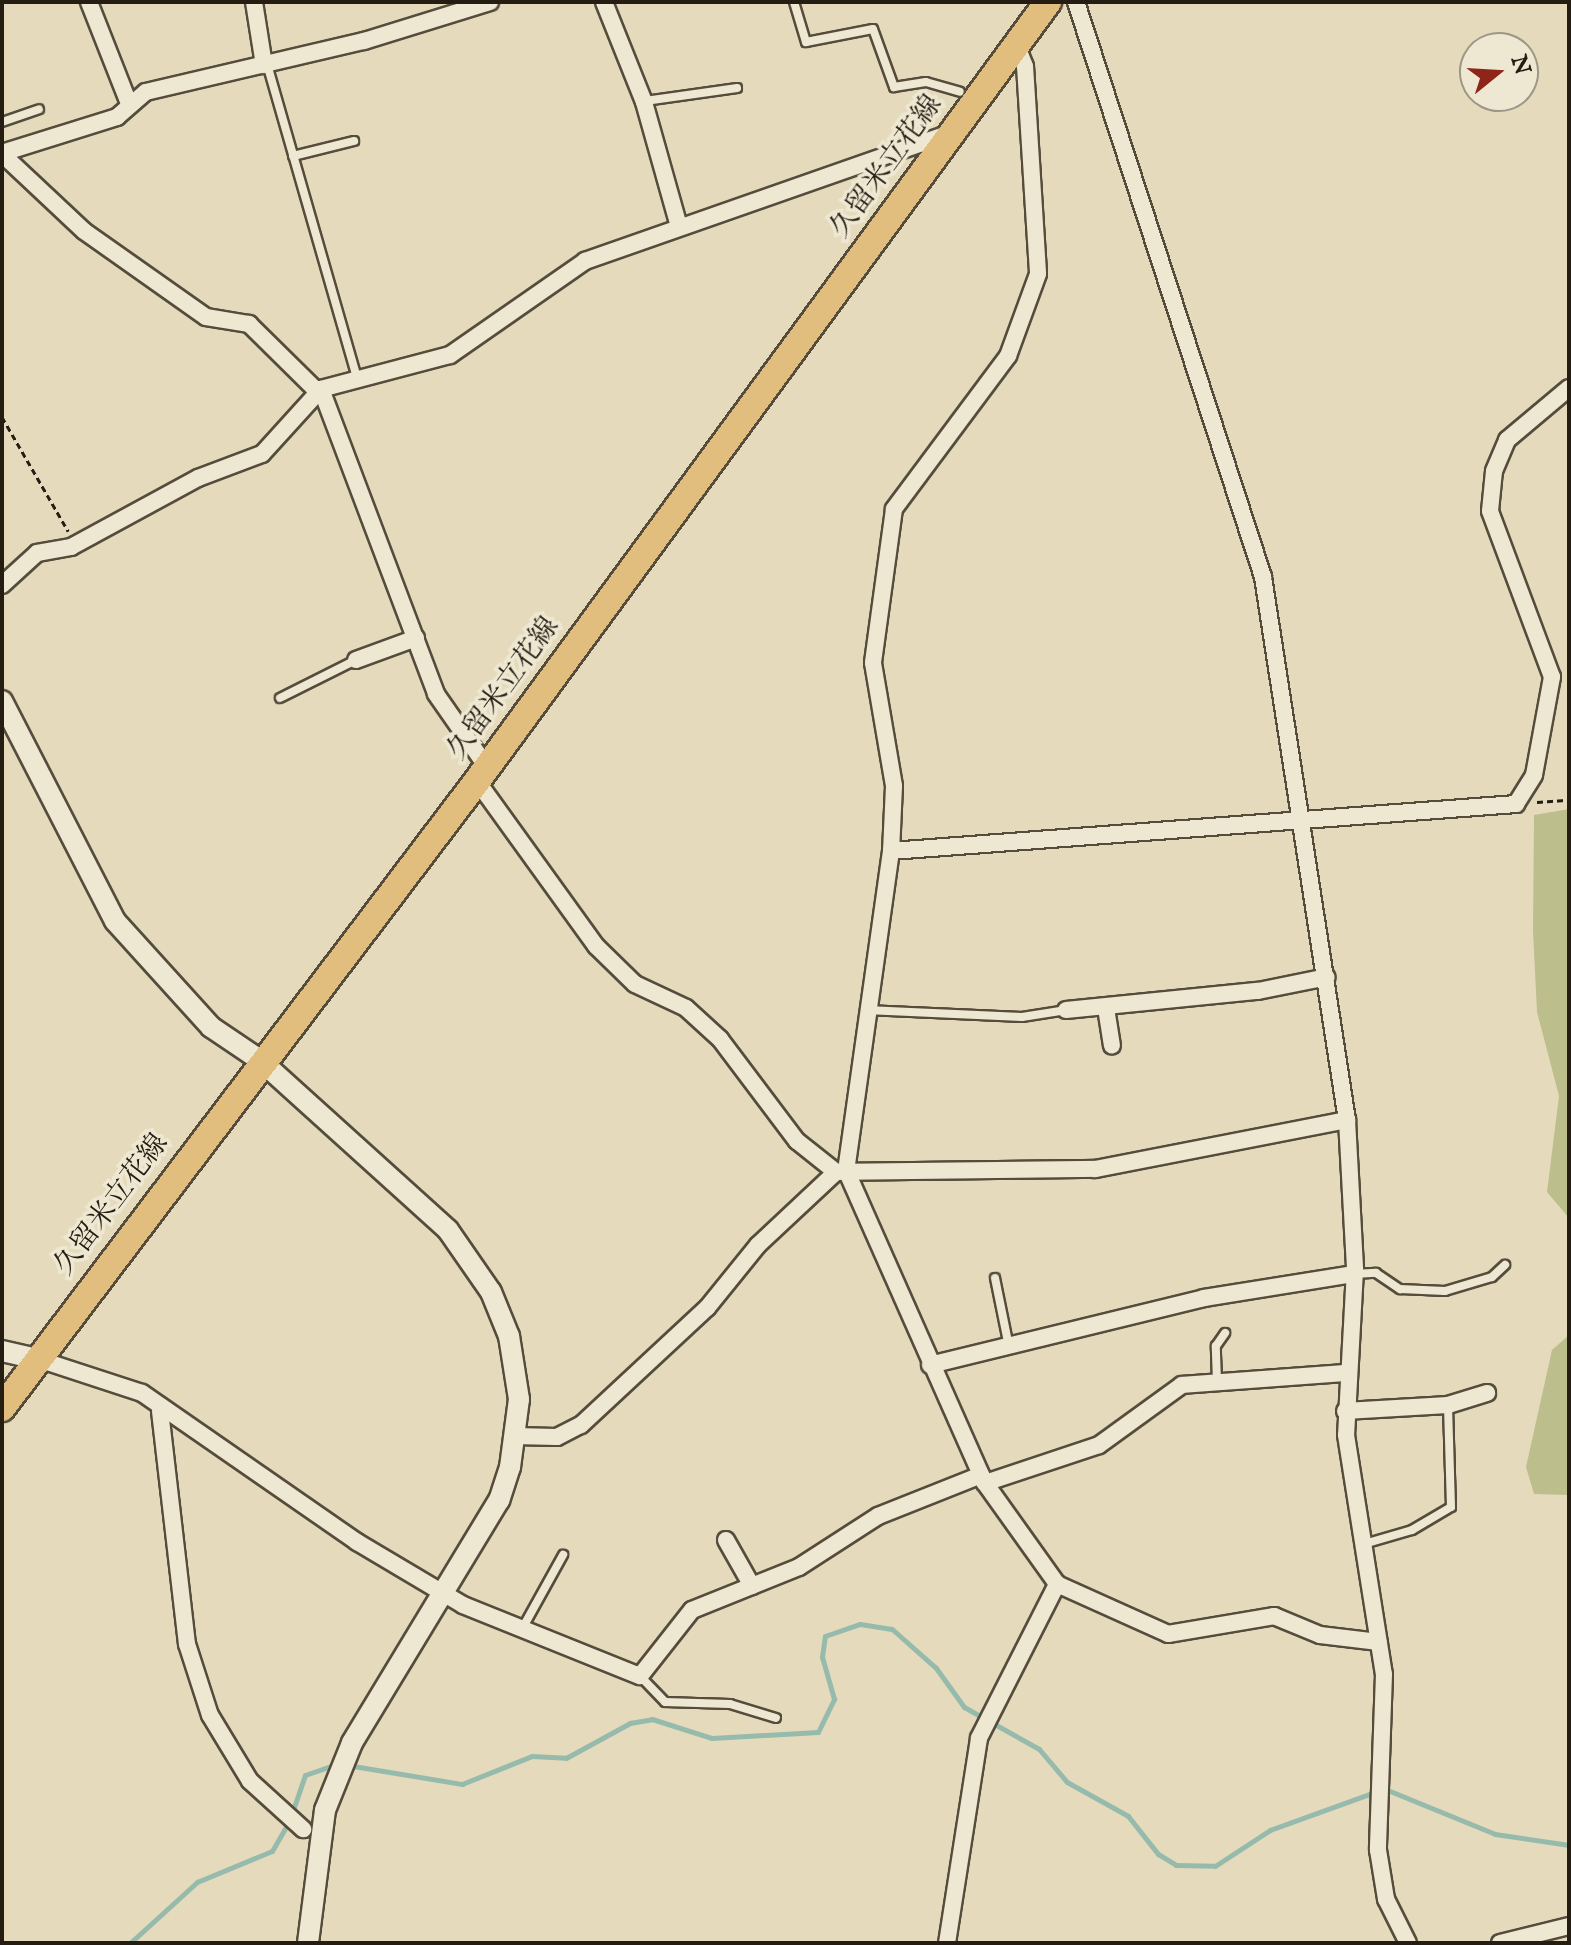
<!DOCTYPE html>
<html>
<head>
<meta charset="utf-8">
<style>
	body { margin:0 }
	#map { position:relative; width:1571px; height:1945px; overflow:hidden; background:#e5dbbc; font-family:"IM FELL English","Noto Serif JP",serif }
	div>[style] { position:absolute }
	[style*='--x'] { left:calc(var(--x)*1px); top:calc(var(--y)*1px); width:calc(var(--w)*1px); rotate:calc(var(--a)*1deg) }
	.green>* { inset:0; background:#bcbe8c }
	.stream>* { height:5px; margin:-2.5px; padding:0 2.5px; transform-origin:2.5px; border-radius:2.5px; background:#96bbac }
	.path>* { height:3px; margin-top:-1.5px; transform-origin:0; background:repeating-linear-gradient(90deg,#251c12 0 6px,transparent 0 10px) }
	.roads { filter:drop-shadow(2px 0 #554c3c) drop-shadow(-2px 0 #554c3c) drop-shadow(0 2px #554c3c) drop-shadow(0 -2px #554c3c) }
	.service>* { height:8px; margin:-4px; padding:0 4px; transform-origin:4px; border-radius:4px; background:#eee8d3 }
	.minor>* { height:16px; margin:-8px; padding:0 8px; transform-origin:8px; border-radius:8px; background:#eee8d3 }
	.tertiary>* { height:20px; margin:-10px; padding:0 10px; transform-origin:10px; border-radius:10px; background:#eee8d3 }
	.primary>* { height:26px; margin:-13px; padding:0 13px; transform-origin:13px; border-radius:13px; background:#e2be7e }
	span { translate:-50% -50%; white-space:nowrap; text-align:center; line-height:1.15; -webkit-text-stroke:7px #eee8d3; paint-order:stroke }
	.street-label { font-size:28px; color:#251c12 }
	.frame { position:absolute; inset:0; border:4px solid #251c12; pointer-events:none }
	.north { position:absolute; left:1459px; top:32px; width:80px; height:80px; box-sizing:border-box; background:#eee8d3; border:2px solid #9e9686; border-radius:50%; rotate:72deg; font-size:22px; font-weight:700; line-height:32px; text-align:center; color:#251c12 }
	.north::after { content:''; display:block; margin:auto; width:28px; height:36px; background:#8f2418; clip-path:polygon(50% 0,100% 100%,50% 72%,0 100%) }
</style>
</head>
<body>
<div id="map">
	<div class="green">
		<div style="clip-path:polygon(1569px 809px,1569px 1218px,1547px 1192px,1559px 1096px,1537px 1012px,1533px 931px,1534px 815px)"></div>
		<div style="clip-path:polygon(1569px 1335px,1569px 1495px,1534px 1494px,1526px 1467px,1552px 1350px)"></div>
	</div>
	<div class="stream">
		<div style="--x:347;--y:1765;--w:117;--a:9.4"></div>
		<div style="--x:462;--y:1784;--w:75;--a:-21.8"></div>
		<div style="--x:532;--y:1756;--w:34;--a:3"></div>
		<div style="--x:566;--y:1758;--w:73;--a:-28.7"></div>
		<div style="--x:630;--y:1723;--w:22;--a:-10"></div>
		<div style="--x:652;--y:1719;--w:63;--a:17.6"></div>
		<div style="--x:712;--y:1738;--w:106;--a:-3.2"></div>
		<div style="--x:818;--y:1732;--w:37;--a:-64"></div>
		<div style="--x:834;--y:1699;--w:44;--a:-105.9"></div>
		<div style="--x:822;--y:1657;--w:21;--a:-82"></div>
		<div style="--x:825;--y:1636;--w:37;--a:-19"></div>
		<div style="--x:860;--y:1624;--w:32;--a:9"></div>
		<div style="--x:892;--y:1629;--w:59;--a:41.6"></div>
		<div style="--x:936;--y:1668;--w:48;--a:54.3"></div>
		<div style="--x:964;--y:1707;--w:86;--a:29.2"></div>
		<div style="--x:1039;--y:1749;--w:43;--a:49.7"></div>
		<div style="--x:1067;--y:1782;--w:70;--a:29.1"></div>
		<div style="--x:1128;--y:1816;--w:48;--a:51.7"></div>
		<div style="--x:1158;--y:1854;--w:21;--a:31"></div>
		<div style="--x:1176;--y:1865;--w:39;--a:1"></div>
		<div style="--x:1215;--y:1866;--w:66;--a:-33.2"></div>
		<div style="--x:1270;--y:1830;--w:112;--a:-19.9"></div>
		<div style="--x:1385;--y:1789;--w:119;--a:22.2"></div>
		<div style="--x:1495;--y:1834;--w:75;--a:8.5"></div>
		<div style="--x:292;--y:1813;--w:40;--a:-71.1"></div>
		<div style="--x:305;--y:1775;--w:34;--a:-19"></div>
		<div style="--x:130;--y:1943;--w:91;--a:-42.3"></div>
		<div style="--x:197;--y:1882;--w:81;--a:-22.5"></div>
		<div style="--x:272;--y:1851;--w:34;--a:-60"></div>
	</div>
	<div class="path">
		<div style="--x:2;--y:417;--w:132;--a:59.9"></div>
		<div style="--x:1537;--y:802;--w:32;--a:-4"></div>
	</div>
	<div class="roads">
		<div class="service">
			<div style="--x:794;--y:2;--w:42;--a:73.3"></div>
			<div style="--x:806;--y:42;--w:68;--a:-11"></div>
			<div style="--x:873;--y:29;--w:62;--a:70.1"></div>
			<div style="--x:894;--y:87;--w:32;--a:-9"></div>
			<div style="--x:926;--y:82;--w:35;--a:16"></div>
			<div style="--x:267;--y:64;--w:323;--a:74"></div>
			<div style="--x:645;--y:101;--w:93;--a:-8"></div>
			<div style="--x:2;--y:122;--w:39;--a:-19"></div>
			<div style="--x:293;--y:156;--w:63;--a:-13.8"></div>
			<div style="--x:280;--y:698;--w:85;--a:-26.6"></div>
			<div style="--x:866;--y:1010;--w:156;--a:2.6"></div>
			<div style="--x:1022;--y:1017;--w:45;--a:-9"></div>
			<div style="--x:1354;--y:1274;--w:22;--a:-3"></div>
			<div style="--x:1376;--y:1273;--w:29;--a:34"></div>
			<div style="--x:1400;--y:1289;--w:45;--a:2.5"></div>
			<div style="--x:1445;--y:1291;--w:49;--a:-16.6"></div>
			<div style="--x:1492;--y:1277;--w:18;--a:-43"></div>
			<div style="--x:995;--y:1278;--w:65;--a:78.5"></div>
			<div style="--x:1217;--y:1382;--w:36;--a:-92"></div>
			<div style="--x:1216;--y:1346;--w:16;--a:-55"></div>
			<div style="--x:1364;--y:1544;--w:50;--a:-16.3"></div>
			<div style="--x:1412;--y:1530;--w:45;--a:-30.5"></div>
			<div style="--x:1451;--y:1507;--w:101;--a:-91.7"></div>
			<div style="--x:522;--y:1629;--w:85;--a:-61"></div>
			<div style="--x:640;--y:1676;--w:36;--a:46"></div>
			<div style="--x:665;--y:1702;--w:65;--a:1.8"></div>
			<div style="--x:730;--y:1704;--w:48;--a:16.9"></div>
		</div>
		<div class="minor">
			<div style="--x:89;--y:2;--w:106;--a:68.5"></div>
			<div style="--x:254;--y:2;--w:64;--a:81"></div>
			<div style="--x:604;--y:2;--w:108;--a:68.2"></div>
			<div style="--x:644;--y:102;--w:126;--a:74.3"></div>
			<div style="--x:1076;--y:2;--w:605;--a:71.98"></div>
			<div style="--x:1263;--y:577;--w:549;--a:81.21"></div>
			<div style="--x:1347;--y:1120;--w:150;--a:86.9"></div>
			<div style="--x:1355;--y:1270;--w:165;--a:93.1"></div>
			<div style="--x:1346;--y:1435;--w:242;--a:81"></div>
			<div style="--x:1384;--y:1674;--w:176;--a:92"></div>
			<div style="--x:1378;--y:1850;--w:50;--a:80.7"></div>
			<div style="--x:1386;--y:1899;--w:49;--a:63.4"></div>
			<div style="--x:1016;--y:44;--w:24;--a:68"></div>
			<div style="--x:1025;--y:66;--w:208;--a:86.4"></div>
			<div style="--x:1038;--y:274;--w:87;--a:110.1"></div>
			<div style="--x:1008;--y:356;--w:191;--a:126.7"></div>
			<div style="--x:894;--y:509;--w:155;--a:97.8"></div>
			<div style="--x:873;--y:663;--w:125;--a:80.3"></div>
			<div style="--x:894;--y:786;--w:65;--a:92.6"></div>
			<div style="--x:891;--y:851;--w:322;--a:98"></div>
			<div style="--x:846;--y:1170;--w:342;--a:66.1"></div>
			<div style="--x:985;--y:1483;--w:124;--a:54.5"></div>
			<div style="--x:1057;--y:1584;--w:122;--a:24.2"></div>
			<div style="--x:1168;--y:1634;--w:108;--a:-9.6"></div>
			<div style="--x:1274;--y:1616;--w:50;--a:22.4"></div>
			<div style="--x:1320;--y:1635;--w:59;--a:6.8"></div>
			<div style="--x:2;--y:153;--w:121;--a:-17.4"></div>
			<div style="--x:117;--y:117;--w:38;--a:-41"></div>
			<div style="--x:146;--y:92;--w:224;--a:-13.2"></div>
			<div style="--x:364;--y:41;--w:132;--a:-17.2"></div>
			<div style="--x:2;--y:154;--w:112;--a:43.2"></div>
			<div style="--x:84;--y:231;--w:149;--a:35.2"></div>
			<div style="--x:206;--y:317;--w:44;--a:9.2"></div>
			<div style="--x:249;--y:324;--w:97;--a:44.6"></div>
			<div style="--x:321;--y:389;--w:326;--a:69.3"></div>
			<div style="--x:436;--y:694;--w:89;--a:55.1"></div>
			<div style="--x:2;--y:585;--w:47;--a:-42.4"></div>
			<div style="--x:37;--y:553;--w:35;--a:-10"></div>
			<div style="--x:71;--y:547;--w:145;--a:-28.5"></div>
			<div style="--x:198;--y:478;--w:68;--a:-20.6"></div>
			<div style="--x:262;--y:454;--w:88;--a:-47.8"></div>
			<div style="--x:321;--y:389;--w:133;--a:-14.8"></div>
			<div style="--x:450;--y:355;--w:165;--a:-34.8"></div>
			<div style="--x:585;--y:261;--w:388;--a:-19.3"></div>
			<div style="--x:356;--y:660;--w:64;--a:-20.1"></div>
			<div style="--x:477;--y:781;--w:203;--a:54.2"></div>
			<div style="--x:596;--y:946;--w:54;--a:44.3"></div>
			<div style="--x:635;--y:984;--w:56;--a:25.2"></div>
			<div style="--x:686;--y:1008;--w:46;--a:42.4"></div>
			<div style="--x:720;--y:1039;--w:128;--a:53"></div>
			<div style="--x:797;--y:1141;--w:50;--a:38.5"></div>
			<div style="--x:891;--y:851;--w:627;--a:-4.3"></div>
			<div style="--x:1516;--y:804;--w:34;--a:-58"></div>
			<div style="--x:1534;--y:775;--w:100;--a:-79.6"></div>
			<div style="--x:1552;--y:677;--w:177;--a:-110.5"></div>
			<div style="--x:1490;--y:511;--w:40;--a:-84.3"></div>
			<div style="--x:1494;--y:471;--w:34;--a:-67"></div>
			<div style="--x:1507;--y:440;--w:81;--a:-40"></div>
			<div style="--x:1106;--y:1008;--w:38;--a:81"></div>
			<div style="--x:1066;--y:1010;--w:193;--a:-5.7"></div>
			<div style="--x:1258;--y:991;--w:70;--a:-11.5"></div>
			<div style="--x:38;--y:1359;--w:109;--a:18.1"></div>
			<div style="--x:142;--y:1393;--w:262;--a:34.7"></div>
			<div style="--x:357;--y:1542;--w:123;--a:30.7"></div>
			<div style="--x:463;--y:1605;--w:191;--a:21.9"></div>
			<div style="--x:640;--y:1676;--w:84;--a:-51.8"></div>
			<div style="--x:692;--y:1610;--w:115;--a:-21.9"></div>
			<div style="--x:799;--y:1567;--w:94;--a:-32.8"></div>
			<div style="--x:878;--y:1516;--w:111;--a:-21.7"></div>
			<div style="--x:930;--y:1365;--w:282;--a:-13.7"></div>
			<div style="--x:1204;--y:1298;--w:152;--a:-9.1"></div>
			<div style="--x:160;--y:1411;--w:235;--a:83.4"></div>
			<div style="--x:187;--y:1644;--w:75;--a:72.1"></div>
			<div style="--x:210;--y:1715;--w:77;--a:58.8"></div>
			<div style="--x:250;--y:1781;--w:72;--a:42.2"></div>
			<div style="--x:1345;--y:1411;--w:103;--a:-3.3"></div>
			<div style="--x:1448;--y:1405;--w:41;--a:-17.1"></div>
			<div style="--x:514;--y:1436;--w:43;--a:1.3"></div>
			<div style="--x:557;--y:1437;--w:27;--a:-27"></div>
			<div style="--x:581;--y:1425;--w:172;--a:-42.9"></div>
			<div style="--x:707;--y:1308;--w:81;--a:-51"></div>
			<div style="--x:758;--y:1245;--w:107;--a:-43.1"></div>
			<div style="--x:836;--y:1172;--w:259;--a:-0.7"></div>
			<div style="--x:1095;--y:1169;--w:257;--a:-11"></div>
			<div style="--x:985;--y:1483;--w:120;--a:-18.4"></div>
			<div style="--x:1099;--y:1445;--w:102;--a:-35.9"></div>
			<div style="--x:1182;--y:1385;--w:162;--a:-4.2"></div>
			<div style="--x:726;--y:1540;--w:53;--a:60.5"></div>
			<div style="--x:947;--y:1943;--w:207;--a:-81.1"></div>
			<div style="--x:979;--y:1738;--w:173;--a:-63.1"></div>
			<div style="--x:1500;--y:1943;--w:71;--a:-13.8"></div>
		</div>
		<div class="tertiary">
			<div style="--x:2;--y:701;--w:247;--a:62.8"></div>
			<div style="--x:115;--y:921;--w:143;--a:47.8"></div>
			<div style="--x:211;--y:1027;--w:59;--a:34"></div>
			<div style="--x:260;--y:1060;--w:253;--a:42.1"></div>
			<div style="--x:448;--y:1230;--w:75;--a:55.3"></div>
			<div style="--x:491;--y:1292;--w:48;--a:67.8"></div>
			<div style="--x:509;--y:1336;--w:64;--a:81"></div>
			<div style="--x:519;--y:1399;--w:69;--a:97.5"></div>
			<div style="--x:510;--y:1467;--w:35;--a:108"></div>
			<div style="--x:499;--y:1500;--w:284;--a:121.2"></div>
			<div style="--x:352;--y:1743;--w:72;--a:111.9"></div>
			<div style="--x:325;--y:1810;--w:134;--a:97.3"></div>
			<div style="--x:2;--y:1351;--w:37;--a:13"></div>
		</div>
		<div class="primary">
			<div style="--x:2;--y:1408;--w:787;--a:-52.85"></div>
			<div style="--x:477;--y:781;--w:966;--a:-53.76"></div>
		</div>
	</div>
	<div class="street-label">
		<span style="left:887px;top:167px;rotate:-54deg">久留米立花線</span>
		<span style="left:504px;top:689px;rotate:-54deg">久留米立花線</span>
		<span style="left:112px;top:1205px;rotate:-53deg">久留米立花線</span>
	</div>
	<div class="frame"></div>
	<div class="north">N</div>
</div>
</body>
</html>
